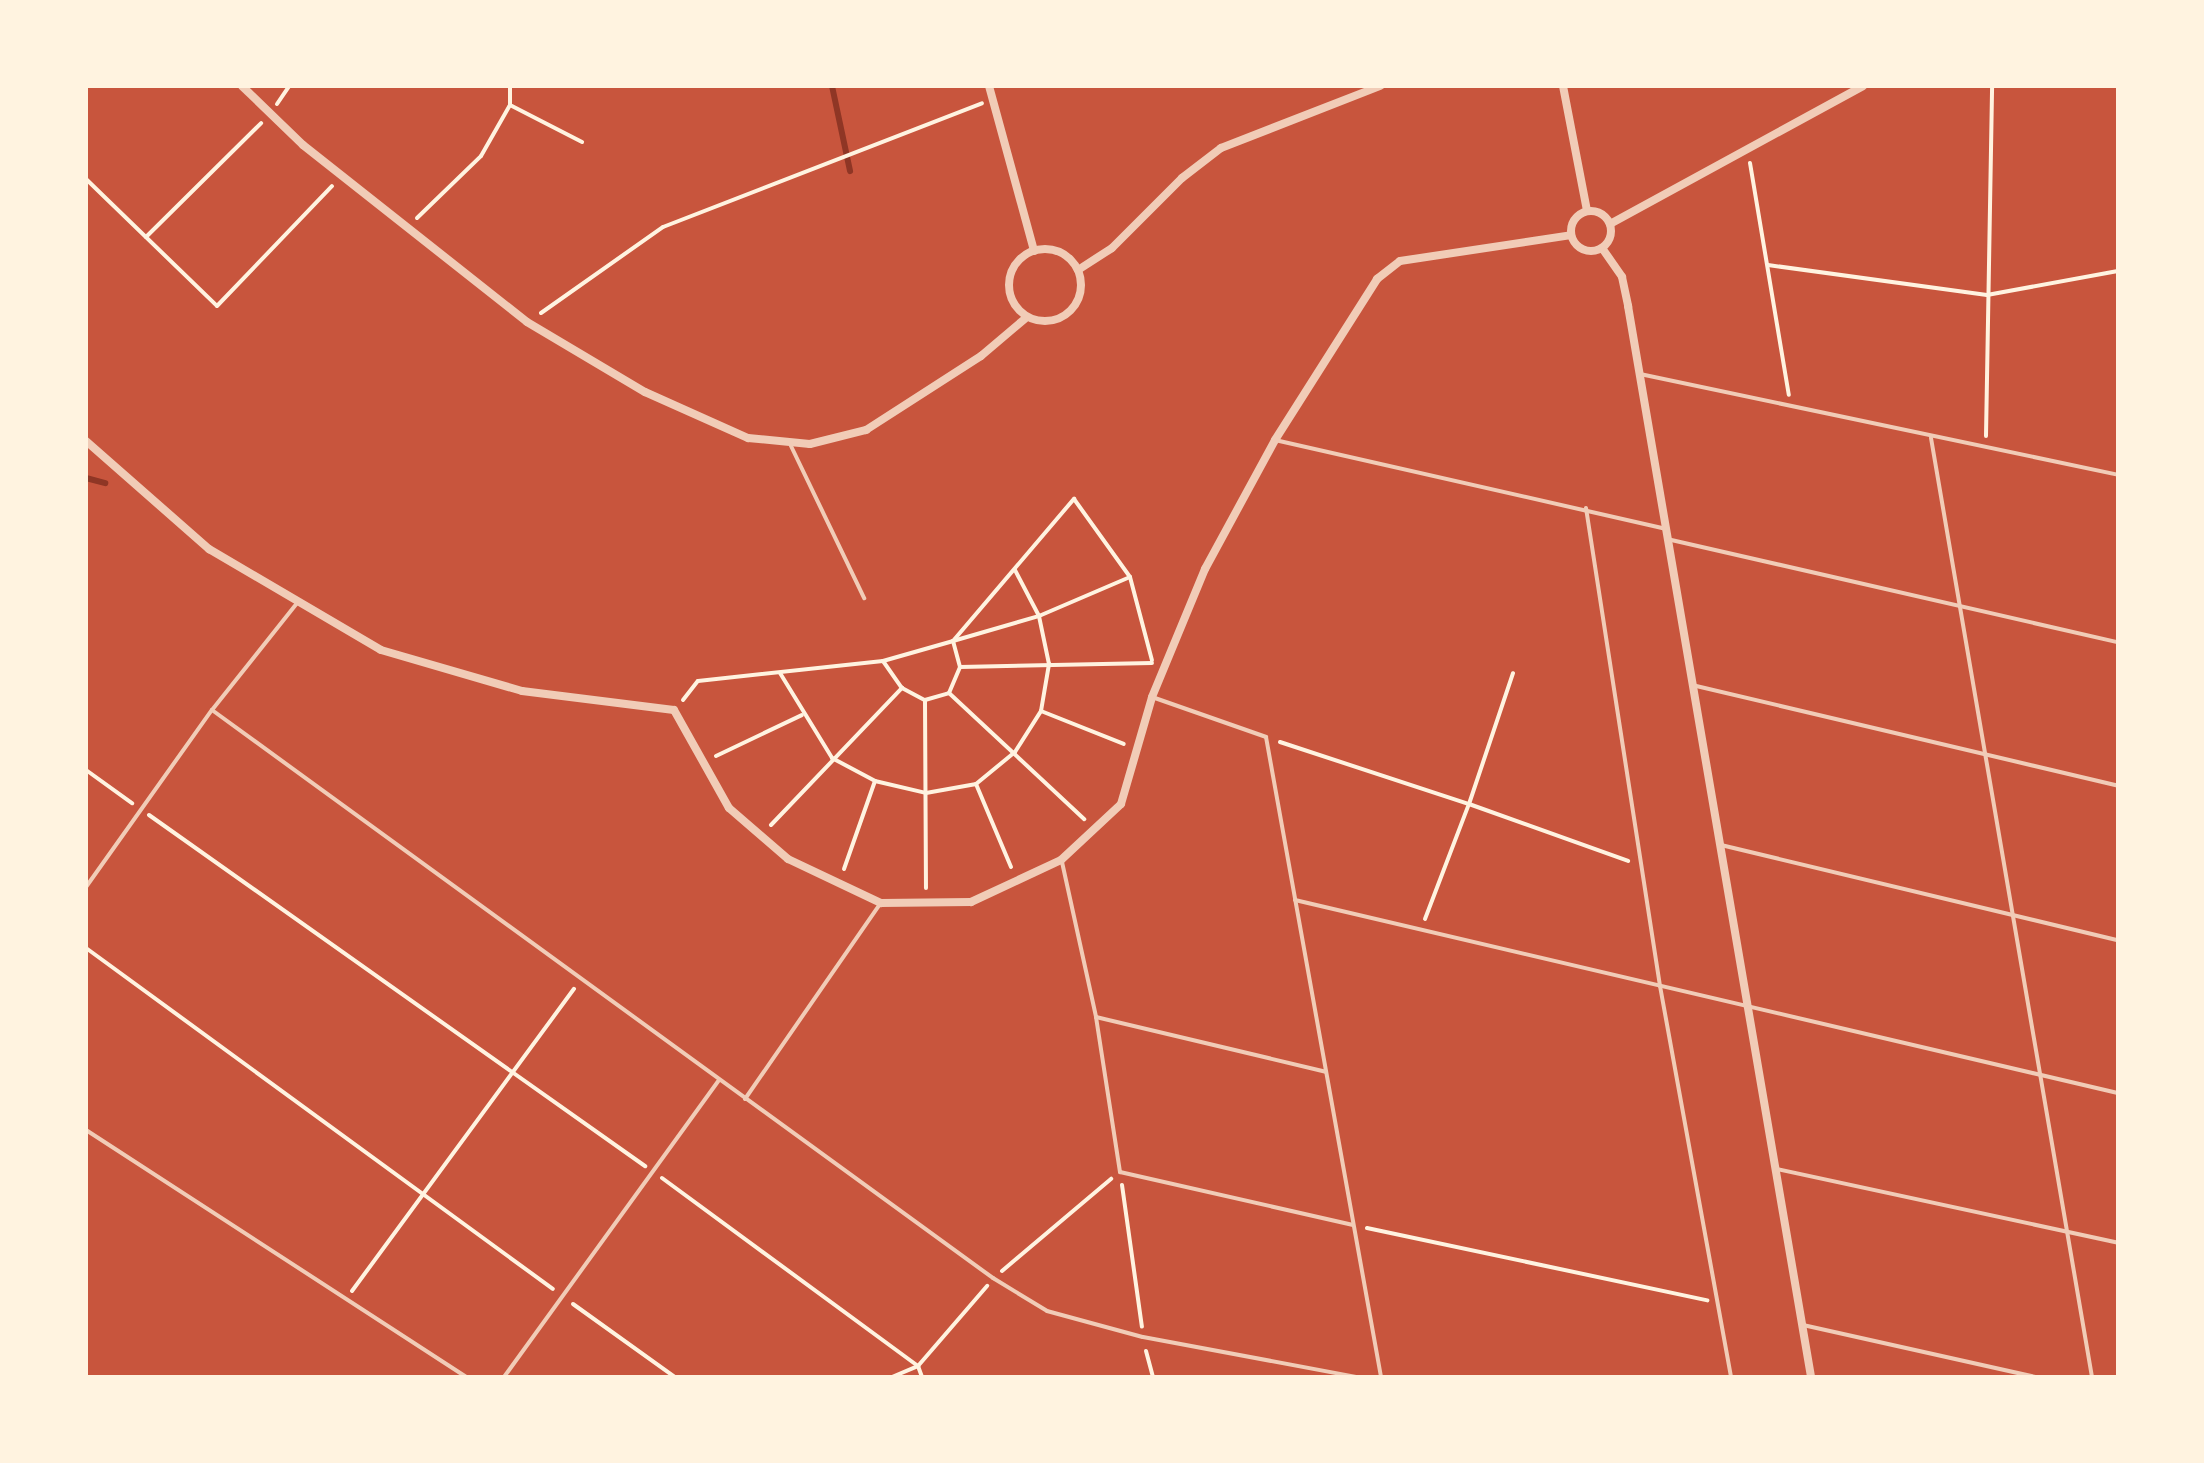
<!DOCTYPE html>
<html>
<head>
<meta charset="utf-8">
<style>
	body { margin:0 }
	#map { position:relative; width:2204px; height:1463px; overflow:hidden; background:#c8553d; font-family:"Work Sans",sans-serif }
	div>[style] { position:absolute }
	[style*='--x'] { left:calc(var(--x)*1px); top:calc(var(--y)*1px); width:calc(var(--w)*1px); rotate:calc(var(--a)*1deg) }
	.stream>* { height:6px; margin:-3px; padding:0 3px; transform-origin:3px; border-radius:3px; background:#8f3625 }
	.path>* { height:4px; margin:-2px; padding:0 2px; transform-origin:2px; border-radius:2px; background:#fff3e0 }
	.service>* { height:4px; margin:-2px; padding:0 2px; transform-origin:2px; border-radius:2px; background:#f1ccb7 }
	.minor>* { height:8px; margin:-4px; padding:0 4px; transform-origin:4px; border-radius:4px; background:#f1ccb7 }
	.minor>.ring { margin:-4px; padding:0; box-sizing:content-box; background:none; border:8px solid #f1ccb7; border-radius:50% }
	span { translate:-50% -50%; white-space:nowrap; text-align:center; line-height:1.15; -webkit-text-stroke:7px #fff3e0; paint-order:stroke }
	.frame { position:absolute; inset:0; border:88px solid #fff3e0; pointer-events:none }
</style>
</head>
<body>
<div id="map">
	<div class="stream">
		<div style="--x:832;--y:86;--w:87;--a:78"></div>
		<div style="--x:86;--y:478;--w:20;--a:15"></div>
	</div>
	<div class="path">
		<div style="--x:277;--y:104;--w:22;--a:-56"></div>
		<div style="--x:510;--y:105;--w:19;--a:-90"></div>
		<div style="--x:1750;--y:163;--w:235;--a:80.5"></div>
		<div style="--x:86;--y:179;--w:182;--a:44.1"></div>
		<div style="--x:217;--y:306;--w:166;--a:-46.2"></div>
		<div style="--x:417;--y:218;--w:89;--a:-44.1"></div>
		<div style="--x:481;--y:156;--w:59;--a:-60.4"></div>
		<div style="--x:510;--y:105;--w:81;--a:27.2"></div>
		<div style="--x:146;--y:237;--w:162;--a:-44.7"></div>
		<div style="--x:1768;--y:265;--w:221;--a:7.8"></div>
		<div style="--x:1987;--y:295;--w:133;--a:-10.4"></div>
		<div style="--x:541;--y:313;--w:149;--a:-35.2"></div>
		<div style="--x:663;--y:227;--w:342;--a:-21.2"></div>
		<div style="--x:1986;--y:436;--w:350;--a:-89"></div>
		<div style="--x:883;--y:661;--w:73;--a:-15.9"></div>
		<div style="--x:953;--y:641;--w:187;--a:-49.6"></div>
		<div style="--x:1074;--y:499;--w:96;--a:54.3"></div>
		<div style="--x:1130;--y:577;--w:86;--a:75.2"></div>
		<div style="--x:960;--y:667;--w:192;--a:-1.2"></div>
		<div style="--x:780;--y:673;--w:100;--a:58.5"></div>
		<div style="--x:832;--y:758;--w:49;--a:28.1"></div>
		<div style="--x:875;--y:781;--w:52;--a:13.2"></div>
		<div style="--x:926;--y:793;--w:51;--a:-10.2"></div>
		<div style="--x:976;--y:784;--w:50;--a:-39.4"></div>
		<div style="--x:1015;--y:752;--w:49;--a:-57.6"></div>
		<div style="--x:1041;--y:711;--w:48;--a:-80.3"></div>
		<div style="--x:1049;--y:664;--w:49;--a:-101.8"></div>
		<div style="--x:1039;--y:616;--w:52;--a:-117.6"></div>
		<div style="--x:949;--y:693;--w:185;--a:43"></div>
		<div style="--x:683;--y:700;--w:24;--a:-52"></div>
		<div style="--x:698;--y:681;--w:186;--a:-6.2"></div>
		<div style="--x:883;--y:661;--w:33;--a:55"></div>
		<div style="--x:902;--y:688;--w:26;--a:28"></div>
		<div style="--x:925;--y:700;--w:25;--a:-16"></div>
		<div style="--x:949;--y:693;--w:28;--a:-67"></div>
		<div style="--x:960;--y:667;--w:27;--a:-105"></div>
		<div style="--x:953;--y:641;--w:90;--a:-16.2"></div>
		<div style="--x:1039;--y:616;--w:99;--a:-23.2"></div>
		<div style="--x:925;--y:701;--w:187;--a:89.7"></div>
		<div style="--x:1041;--y:711;--w:89;--a:21.7"></div>
		<div style="--x:1280;--y:742;--w:199;--a:18.2"></div>
		<div style="--x:1469;--y:804;--w:138;--a:-71.4"></div>
		<div style="--x:716;--y:756;--w:95;--a:-25.5"></div>
		<div style="--x:86;--y:770;--w:57;--a:35.7"></div>
		<div style="--x:976;--y:784;--w:90;--a:67.1"></div>
		<div style="--x:149;--y:815;--w:608;--a:35.29"></div>
		<div style="--x:771;--y:825;--w:190;--a:-46.3"></div>
		<div style="--x:844;--y:869;--w:93;--a:-70.6"></div>
		<div style="--x:1425;--y:919;--w:123;--a:-69.1"></div>
		<div style="--x:1469;--y:804;--w:169;--a:19.7"></div>
		<div style="--x:86;--y:948;--w:578;--a:36.14"></div>
		<div style="--x:662;--y:1178;--w:318;--a:36.3"></div>
		<div style="--x:918;--y:1366;--w:12;--a:70"></div>
		<div style="--x:1122;--y:1185;--w:143;--a:82"></div>
		<div style="--x:1367;--y:1228;--w:348;--a:12"></div>
		<div style="--x:1002;--y:1271;--w:143;--a:-40.2"></div>
		<div style="--x:352;--y:1291;--w:375;--a:-53.7"></div>
		<div style="--x:573;--y:1304;--w:125;--a:35.6"></div>
		<div style="--x:1146;--y:1351;--w:27;--a:75"></div>
		<div style="--x:892;--y:1377;--w:28;--a:-23"></div>
		<div style="--x:918;--y:1366;--w:106;--a:-49.2"></div>
	</div>
	<div class="service">
		<div style="--x:1640;--y:374;--w:489;--a:11.9"></div>
		<div style="--x:1931;--y:438;--w:953;--a:80.27"></div>
		<div style="--x:1275;--y:440;--w:398;--a:12.8"></div>
		<div style="--x:791;--y:446;--w:169;--a:64.3"></div>
		<div style="--x:1586;--y:508;--w:484;--a:81.2"></div>
		<div style="--x:1660;--y:986;--w:397;--a:79.7"></div>
		<div style="--x:1667;--y:539;--w:463;--a:12.9"></div>
		<div style="--x:1692;--y:685;--w:438;--a:13.3"></div>
		<div style="--x:1152;--y:697;--w:121;--a:19.3"></div>
		<div style="--x:1266;--y:737;--w:650;--a:79.81"></div>
		<div style="--x:212;--y:710;--w:966;--a:36.03"></div>
		<div style="--x:993;--y:1278;--w:63;--a:31.4"></div>
		<div style="--x:1047;--y:1311;--w:99;--a:15.2"></div>
		<div style="--x:1143;--y:1337;--w:218;--a:10.6"></div>
		<div style="--x:1721;--y:845;--w:408;--a:13.5"></div>
		<div style="--x:1062;--y:862;--w:159;--a:77.6"></div>
		<div style="--x:1096;--y:1017;--w:157;--a:81.2"></div>
		<div style="--x:1120;--y:1172;--w:239;--a:12.8"></div>
		<div style="--x:86;--y:887;--w:217;--a:-54.6"></div>
		<div style="--x:212;--y:710;--w:138;--a:-51.5"></div>
		<div style="--x:1295;--y:900;--w:845;--a:13.2"></div>
		<div style="--x:1096;--y:1017;--w:236;--a:13.4"></div>
		<div style="--x:745;--y:1099;--w:237;--a:-55.3"></div>
		<div style="--x:86;--y:1130;--w:453;--a:33"></div>
		<div style="--x:1777;--y:1169;--w:349;--a:12.2"></div>
		<div style="--x:1803;--y:1325;--w:238;--a:12.6"></div>
		<div style="--x:504;--y:1377;--w:367;--a:-54.1"></div>
	</div>
	<div class="minor">
		<div style="--x:242;--y:86;--w:85;--a:44"></div>
		<div style="--x:303;--y:145;--w:285;--a:38.3"></div>
		<div style="--x:527;--y:322;--w:137;--a:30.7"></div>
		<div style="--x:645;--y:392;--w:113;--a:24.1"></div>
		<div style="--x:748;--y:438;--w:62;--a:5.5"></div>
		<div style="--x:810;--y:444;--w:58;--a:-14"></div>
		<div style="--x:866;--y:430;--w:137;--a:-32.8"></div>
		<div style="--x:981;--y:356;--w:60;--a:-40.3"></div>
		<div style="--x:989;--y:86;--w:171;--a:74.7"></div>
		<div style="--x:1563;--y:86;--w:127;--a:79.1"></div>
		<div class="ring" style="left:1571px;top:211px;width:32px;height:32px"></div>
		<div style="--x:1610;--y:224;--w:288;--a:-28.6"></div>
		<div style="--x:1602;--y:248;--w:35;--a:55"></div>
		<div style="--x:1622;--y:277;--w:30;--a:78"></div>
		<div style="--x:1628;--y:306;--w:1087;--a:80.3"></div>
		<div class="ring" style="left:1009px;top:249px;width:64px;height:64px"></div>
		<div style="--x:1078;--y:270;--w:40;--a:-32.9"></div>
		<div style="--x:1112;--y:248;--w:99;--a:-45"></div>
		<div style="--x:1182;--y:178;--w:49;--a:-37.6"></div>
		<div style="--x:1221;--y:148;--w:171;--a:-21.3"></div>
		<div style="--x:86;--y:441;--w:164;--a:41.3"></div>
		<div style="--x:209;--y:549;--w:199;--a:30.4"></div>
		<div style="--x:381;--y:650;--w:147;--a:16.2"></div>
		<div style="--x:522;--y:691;--w:153;--a:7.1"></div>
		<div style="--x:674;--y:710;--w:112;--a:60.7"></div>
		<div style="--x:729;--y:808;--w:78;--a:40.8"></div>
		<div style="--x:788;--y:859;--w:103;--a:25.3"></div>
		<div style="--x:881;--y:903;--w:90;--a:-0.6"></div>
		<div style="--x:971;--y:902;--w:99;--a:-25"></div>
		<div style="--x:1061;--y:860;--w:82;--a:-43"></div>
		<div style="--x:1121;--y:804;--w:111;--a:-73.8"></div>
		<div style="--x:1152;--y:697;--w:139;--a:-67.5"></div>
		<div style="--x:1205;--y:569;--w:147;--a:-61.5"></div>
		<div style="--x:1275;--y:440;--w:191;--a:-57.6"></div>
		<div style="--x:1377;--y:279;--w:29;--a:-38"></div>
		<div style="--x:1400;--y:261;--w:173;--a:-8.6"></div>
	</div>
	<div class="frame"></div>
</div>
</body>
</html>
